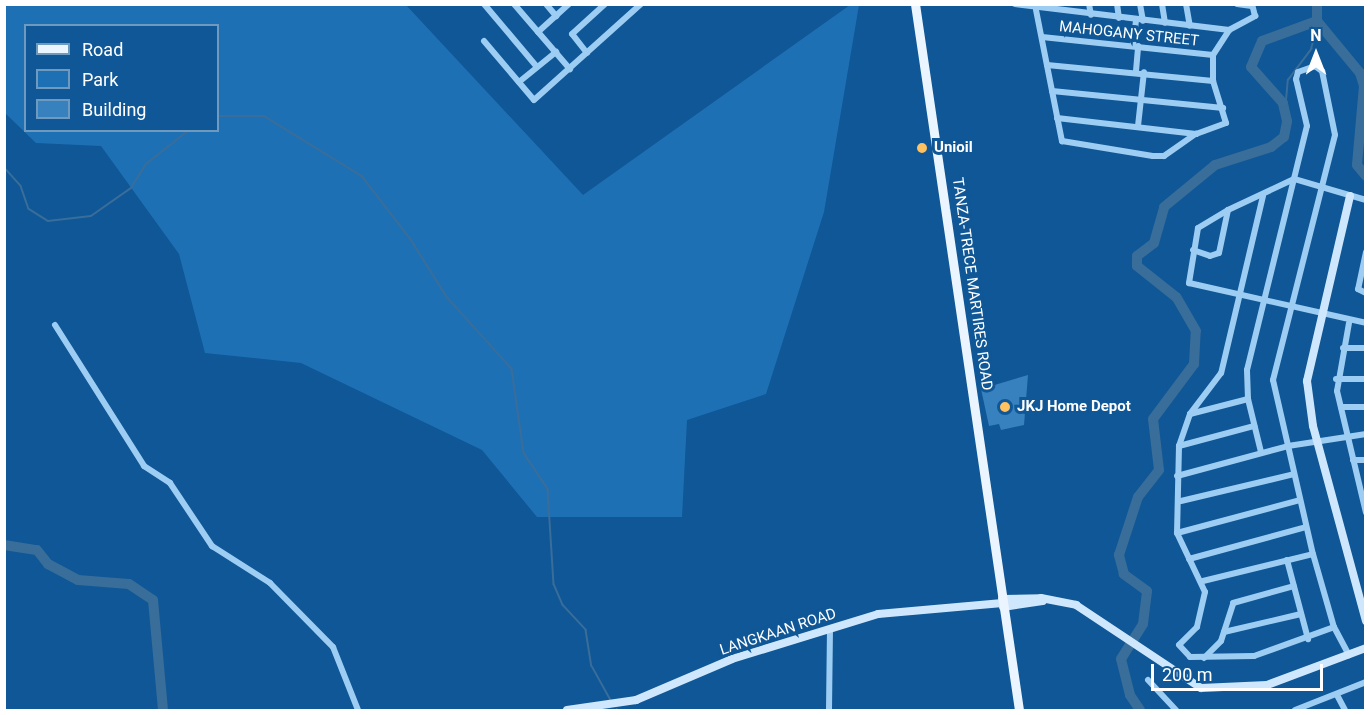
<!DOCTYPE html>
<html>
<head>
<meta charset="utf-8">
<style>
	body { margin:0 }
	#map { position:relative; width:1370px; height:715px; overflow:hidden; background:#0f5796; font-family:Roboto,sans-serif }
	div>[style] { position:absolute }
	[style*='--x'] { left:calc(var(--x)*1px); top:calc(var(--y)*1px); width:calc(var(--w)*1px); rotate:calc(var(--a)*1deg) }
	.green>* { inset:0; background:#1e70b4 }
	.stream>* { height:1.5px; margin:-0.75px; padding:0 0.75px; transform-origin:0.75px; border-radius:0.75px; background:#396d9a }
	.river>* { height:10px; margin:-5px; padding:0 5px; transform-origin:5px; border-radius:5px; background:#396d9a }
	.building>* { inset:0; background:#3881bf }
	.street>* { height:6px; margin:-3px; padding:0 3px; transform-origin:3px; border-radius:3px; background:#9ecdf4 }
	.secondary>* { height:8px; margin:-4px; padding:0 4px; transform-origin:4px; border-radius:4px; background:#cee7fd }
	.primary>* { height:9px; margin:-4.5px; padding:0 4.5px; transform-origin:4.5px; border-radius:4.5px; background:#ebf5ff }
	.dots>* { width:16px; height:16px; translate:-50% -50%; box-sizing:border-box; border:3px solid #0f5796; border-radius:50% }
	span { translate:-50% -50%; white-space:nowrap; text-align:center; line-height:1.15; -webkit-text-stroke:6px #0f5796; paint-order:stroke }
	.street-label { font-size:15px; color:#fff }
	.poi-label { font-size:15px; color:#fff; font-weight:700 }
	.left { translate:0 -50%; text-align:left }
	.frame { position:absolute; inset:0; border:6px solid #fff; pointer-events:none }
	.legend { position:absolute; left:24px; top:24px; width:195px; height:108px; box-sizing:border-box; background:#0f5796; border:2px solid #6f9ac0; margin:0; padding:8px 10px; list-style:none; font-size:18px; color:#fff }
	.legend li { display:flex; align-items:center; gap:12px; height:30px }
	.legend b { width:30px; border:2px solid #6f9ac0 }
	.north { position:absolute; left:1286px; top:24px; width:60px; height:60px; -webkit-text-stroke:4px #0f5796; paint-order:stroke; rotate:0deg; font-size:16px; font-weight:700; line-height:24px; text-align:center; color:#fff }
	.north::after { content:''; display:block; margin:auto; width:21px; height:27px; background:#fff; clip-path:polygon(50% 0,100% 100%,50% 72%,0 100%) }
	.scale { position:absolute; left:1151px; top:664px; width:172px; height:27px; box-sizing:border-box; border:3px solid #fff; border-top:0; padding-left:8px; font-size:18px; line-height:21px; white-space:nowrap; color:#fff; -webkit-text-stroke:4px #0f5796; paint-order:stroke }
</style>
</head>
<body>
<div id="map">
	<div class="green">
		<div style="clip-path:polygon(evenodd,4px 5px,406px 5px,583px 195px,850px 5px,859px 5px,824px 212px,766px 394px,687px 420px,682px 517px,537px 517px,482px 450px,301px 363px,205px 353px,179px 254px,101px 146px,36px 143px,5px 113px,4px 5px,26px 26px,218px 26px,218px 130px,26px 130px,26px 26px)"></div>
	</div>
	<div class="stream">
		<div style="--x:1285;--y:112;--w:32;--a:-85"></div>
		<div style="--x:1288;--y:80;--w:39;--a:-53"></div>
		<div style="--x:1311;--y:49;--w:25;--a:-74"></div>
		<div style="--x:218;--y:116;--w:46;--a:0"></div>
		<div style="--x:264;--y:116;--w:115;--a:31.5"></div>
		<div style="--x:362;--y:176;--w:78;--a:52.3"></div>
		<div style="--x:410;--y:238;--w:70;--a:57.9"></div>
		<div style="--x:447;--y:297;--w:97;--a:47.9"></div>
		<div style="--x:512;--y:369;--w:85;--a:81.9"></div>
		<div style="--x:524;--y:453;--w:43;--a:56.3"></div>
		<div style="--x:548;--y:489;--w:95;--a:86.4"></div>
		<div style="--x:554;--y:584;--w:23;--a:67"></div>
		<div style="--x:563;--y:605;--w:34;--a:47"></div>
		<div style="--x:586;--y:630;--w:36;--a:81"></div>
		<div style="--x:592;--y:666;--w:39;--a:61"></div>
		<div style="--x:4;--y:167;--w:25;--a:48"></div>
		<div style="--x:21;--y:186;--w:24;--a:71"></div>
		<div style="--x:29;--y:209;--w:22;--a:32"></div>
		<div style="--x:48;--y:221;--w:43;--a:-6.6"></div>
		<div style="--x:91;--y:216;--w:49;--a:-35"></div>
		<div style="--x:131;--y:188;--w:28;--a:-58"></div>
		<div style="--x:146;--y:164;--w:55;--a:-38.3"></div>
		<div style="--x:617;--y:709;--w:1;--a:45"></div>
	</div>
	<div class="river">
		<div style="--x:1317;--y:21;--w:67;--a:50.4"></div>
		<div style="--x:1360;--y:73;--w:14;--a:73"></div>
		<div style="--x:1364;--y:86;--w:79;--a:95.1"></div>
		<div style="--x:1357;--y:165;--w:14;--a:51"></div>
		<div style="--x:1317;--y:21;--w:17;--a:-90"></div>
		<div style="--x:4;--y:545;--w:33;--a:9"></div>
		<div style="--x:37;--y:550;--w:18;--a:52"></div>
		<div style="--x:48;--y:564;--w:34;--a:28"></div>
		<div style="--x:78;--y:580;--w:51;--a:4.5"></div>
		<div style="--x:129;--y:584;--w:29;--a:34"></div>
		<div style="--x:153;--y:600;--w:110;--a:84.8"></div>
		<div style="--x:1140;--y:710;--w:18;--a:-124"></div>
		<div style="--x:1130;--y:695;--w:37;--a:-104"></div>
		<div style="--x:1121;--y:659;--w:41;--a:-57.8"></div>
		<div style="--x:1143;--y:624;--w:33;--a:-83"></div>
		<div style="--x:1147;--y:591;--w:29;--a:-144"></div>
		<div style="--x:1124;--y:574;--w:20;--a:-105"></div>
		<div style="--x:1119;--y:555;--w:61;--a:-71.9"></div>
		<div style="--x:1138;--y:497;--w:34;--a:-52"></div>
		<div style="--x:1159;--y:470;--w:51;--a:-96.7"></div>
		<div style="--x:1153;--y:419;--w:69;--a:-53.3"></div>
		<div style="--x:1194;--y:364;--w:33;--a:-87"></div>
		<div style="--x:1196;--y:331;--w:39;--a:-120"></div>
		<div style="--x:1176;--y:297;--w:50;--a:-141.5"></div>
		<div style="--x:1137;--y:266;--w:10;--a:-90"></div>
		<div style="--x:1137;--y:256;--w:21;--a:-37"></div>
		<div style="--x:1154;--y:243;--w:37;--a:-74"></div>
		<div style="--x:1164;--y:207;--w:66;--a:-39.5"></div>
		<div style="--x:1215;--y:165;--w:59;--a:-17.8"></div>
		<div style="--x:1271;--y:147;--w:16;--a:-38"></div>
		<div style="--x:1284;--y:137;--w:16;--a:-79"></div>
		<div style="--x:1287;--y:121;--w:18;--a:-103"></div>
		<div style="--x:1283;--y:103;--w:48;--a:-131.6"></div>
		<div style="--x:1251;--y:67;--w:28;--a:-67"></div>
		<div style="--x:1262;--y:41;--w:59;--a:-20"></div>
	</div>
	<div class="building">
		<div style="clip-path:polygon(1028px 375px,1024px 425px,1001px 430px,999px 424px,989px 426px,981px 389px)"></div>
	</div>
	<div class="street">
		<div style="--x:484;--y:4;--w:82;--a:49.9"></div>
		<div style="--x:514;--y:4;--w:86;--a:49.3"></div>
		<div style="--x:546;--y:4;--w:16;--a:50"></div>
		<div style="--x:1015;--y:4;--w:216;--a:6.9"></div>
		<div style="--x:1229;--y:30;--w:30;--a:-28"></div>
		<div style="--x:1255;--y:16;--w:12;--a:-104"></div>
		<div style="--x:1089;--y:4;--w:11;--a:80"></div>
		<div style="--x:1117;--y:4;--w:14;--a:82"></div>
		<div style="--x:1140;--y:4;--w:17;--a:80"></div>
		<div style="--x:1162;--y:4;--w:19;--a:81"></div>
		<div style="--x:1186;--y:4;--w:22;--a:80"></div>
		<div style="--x:1237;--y:4;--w:15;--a:8"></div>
		<div style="--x:1036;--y:10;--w:134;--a:78.8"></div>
		<div style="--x:1062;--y:141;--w:92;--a:9.4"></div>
		<div style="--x:1153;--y:156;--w:11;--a:0"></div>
		<div style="--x:1164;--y:156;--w:39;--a:-35"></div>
		<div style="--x:1196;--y:134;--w:32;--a:-20"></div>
		<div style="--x:1226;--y:123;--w:44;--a:-107.2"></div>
		<div style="--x:1213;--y:81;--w:26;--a:-90"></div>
		<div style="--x:1213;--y:55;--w:30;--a:-57"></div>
		<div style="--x:538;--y:32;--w:42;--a:-42.1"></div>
		<div style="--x:1042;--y:37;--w:172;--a:6"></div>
		<div style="--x:484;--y:41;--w:77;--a:49.7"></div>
		<div style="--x:534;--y:100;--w:144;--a:-41.9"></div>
		<div style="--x:1133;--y:45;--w:25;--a:-83"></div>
		<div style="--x:587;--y:53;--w:24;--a:-128"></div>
		<div style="--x:572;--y:34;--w:45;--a:-42.3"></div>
		<div style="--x:1047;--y:65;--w:167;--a:5.5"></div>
		<div style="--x:1136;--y:71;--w:25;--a:-85"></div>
		<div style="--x:519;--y:82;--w:48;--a:-39"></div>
		<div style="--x:1052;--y:91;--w:172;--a:5.7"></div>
		<div style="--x:1057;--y:118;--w:140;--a:6.6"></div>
		<div style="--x:1138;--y:126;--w:54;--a:-83.7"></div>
		<div style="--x:1263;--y:196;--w:182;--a:103.3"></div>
		<div style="--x:1221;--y:373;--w:51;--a:127.1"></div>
		<div style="--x:1190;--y:414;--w:34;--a:109"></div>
		<div style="--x:1179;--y:446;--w:87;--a:91.3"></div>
		<div style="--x:1177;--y:533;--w:65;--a:64.6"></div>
		<div style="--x:1205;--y:592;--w:36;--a:103"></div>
		<div style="--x:1197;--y:627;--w:25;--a:135"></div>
		<div style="--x:1179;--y:645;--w:16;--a:47"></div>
		<div style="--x:1190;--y:657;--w:64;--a:-0.9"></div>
		<div style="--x:1254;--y:656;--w:85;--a:-19.9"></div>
		<div style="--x:1366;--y:200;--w:75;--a:-163.7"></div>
		<div style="--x:1294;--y:179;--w:73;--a:154.8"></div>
		<div style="--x:1228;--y:210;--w:35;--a:149"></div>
		<div style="--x:1198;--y:228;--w:56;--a:99.3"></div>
		<div style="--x:1189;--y:283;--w:181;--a:12.7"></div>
		<div style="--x:1193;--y:250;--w:18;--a:19"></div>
		<div style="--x:1210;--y:256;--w:9;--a:-18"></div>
		<div style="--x:1219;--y:253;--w:44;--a:-78.2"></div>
		<div style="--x:1366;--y:252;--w:38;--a:102"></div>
		<div style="--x:1358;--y:289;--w:9;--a:27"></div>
		<div style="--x:1349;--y:323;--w:69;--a:100"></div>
		<div style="--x:1337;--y:391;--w:125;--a:76.6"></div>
		<div style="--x:55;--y:325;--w:167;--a:57.7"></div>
		<div style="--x:144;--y:466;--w:31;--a:33"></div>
		<div style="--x:170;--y:483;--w:76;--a:56.3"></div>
		<div style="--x:212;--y:546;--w:69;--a:32.5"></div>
		<div style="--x:270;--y:583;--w:90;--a:45.5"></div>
		<div style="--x:333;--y:647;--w:68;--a:68.4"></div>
		<div style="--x:1343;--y:348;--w:23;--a:0"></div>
		<div style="--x:1336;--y:379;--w:30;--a:0"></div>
		<div style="--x:1341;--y:407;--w:25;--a:0"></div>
		<div style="--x:1190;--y:414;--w:60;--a:-14.5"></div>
		<div style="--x:1179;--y:446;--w:78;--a:-14.9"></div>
		<div style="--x:1261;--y:452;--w:55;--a:-103.8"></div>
		<div style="--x:1248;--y:399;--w:29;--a:-92"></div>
		<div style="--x:1247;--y:370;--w:251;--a:-76.2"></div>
		<div style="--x:1307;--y:126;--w:48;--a:-103.2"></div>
		<div style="--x:1296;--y:79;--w:7;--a:-74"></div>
		<div style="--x:1298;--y:72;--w:18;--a:-19"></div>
		<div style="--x:1315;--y:66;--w:9;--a:36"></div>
		<div style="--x:1322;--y:71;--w:65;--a:78.5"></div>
		<div style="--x:1335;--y:135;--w:253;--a:104.2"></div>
		<div style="--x:1273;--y:380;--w:179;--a:77.1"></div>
		<div style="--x:1313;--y:554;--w:76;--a:74"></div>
		<div style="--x:1334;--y:627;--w:32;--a:62"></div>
		<div style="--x:1353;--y:460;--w:13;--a:0"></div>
		<div style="--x:1177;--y:476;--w:115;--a:-15.1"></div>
		<div style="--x:1288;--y:446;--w:79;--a:-8.7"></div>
		<div style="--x:1181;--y:501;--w:116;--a:-13.4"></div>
		<div style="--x:1177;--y:533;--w:127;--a:-15"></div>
		<div style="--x:1189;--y:559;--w:121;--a:-15.3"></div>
		<div style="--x:1287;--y:560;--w:82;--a:75.1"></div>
		<div style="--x:1203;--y:581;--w:113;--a:-13.8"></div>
		<div style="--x:1224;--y:632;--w:79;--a:-13.2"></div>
		<div style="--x:1204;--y:658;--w:24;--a:-45"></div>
		<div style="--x:1221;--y:641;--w:40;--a:-72"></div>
		<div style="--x:1233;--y:603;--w:63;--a:-15.6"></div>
		<div style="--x:1148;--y:680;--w:41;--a:47"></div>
		<div style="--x:1337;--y:695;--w:17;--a:62"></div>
		<div style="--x:829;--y:710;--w:81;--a:-89.3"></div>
		<div style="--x:1295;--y:710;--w:76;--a:-21.5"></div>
	</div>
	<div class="secondary">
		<div style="--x:1350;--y:196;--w:190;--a:103.1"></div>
		<div style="--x:1307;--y:381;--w:45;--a:82.4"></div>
		<div style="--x:1313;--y:426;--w:202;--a:74.8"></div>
		<div style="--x:1002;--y:599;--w:39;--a:-1"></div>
		<div style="--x:1041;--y:598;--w:36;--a:11"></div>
		<div style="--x:1076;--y:605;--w:150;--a:33.6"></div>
		<div style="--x:1201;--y:688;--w:66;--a:-2.6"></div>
		<div style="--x:1267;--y:685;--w:106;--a:-20.5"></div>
		<div style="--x:1003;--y:607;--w:40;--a:-8.5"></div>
		<div style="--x:567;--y:710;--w:70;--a:-8.2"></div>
		<div style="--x:636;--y:700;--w:104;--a:-23.1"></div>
		<div style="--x:732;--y:659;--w:153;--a:-17.1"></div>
		<div style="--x:878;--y:614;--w:125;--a:-5"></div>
	</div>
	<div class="primary">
		<div style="--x:915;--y:4;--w:714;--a:81.62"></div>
	</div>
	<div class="dots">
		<div style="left:922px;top:148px;background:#ffc261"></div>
		<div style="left:1005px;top:407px;background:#ffc261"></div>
	</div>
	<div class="street-label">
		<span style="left:1129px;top:34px;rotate:6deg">MAHOGANY STREET</span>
		<span style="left:972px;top:284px;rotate:82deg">TANZA-TRECE MARTIRES ROAD</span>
		<span style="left:778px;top:632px;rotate:-18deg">LANGKAAN ROAD</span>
	</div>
	<div class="poi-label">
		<span class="left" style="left:934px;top:148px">Unioil</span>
		<span class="left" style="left:1017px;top:407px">JKJ Home Depot</span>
	</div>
	<div class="frame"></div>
	<ul class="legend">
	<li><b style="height:8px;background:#ebf5ff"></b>Road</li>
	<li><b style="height:16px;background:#1e70b4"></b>Park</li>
	<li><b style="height:16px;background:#3881bf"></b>Building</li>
	</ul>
	<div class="north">N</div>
	<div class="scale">200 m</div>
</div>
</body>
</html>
